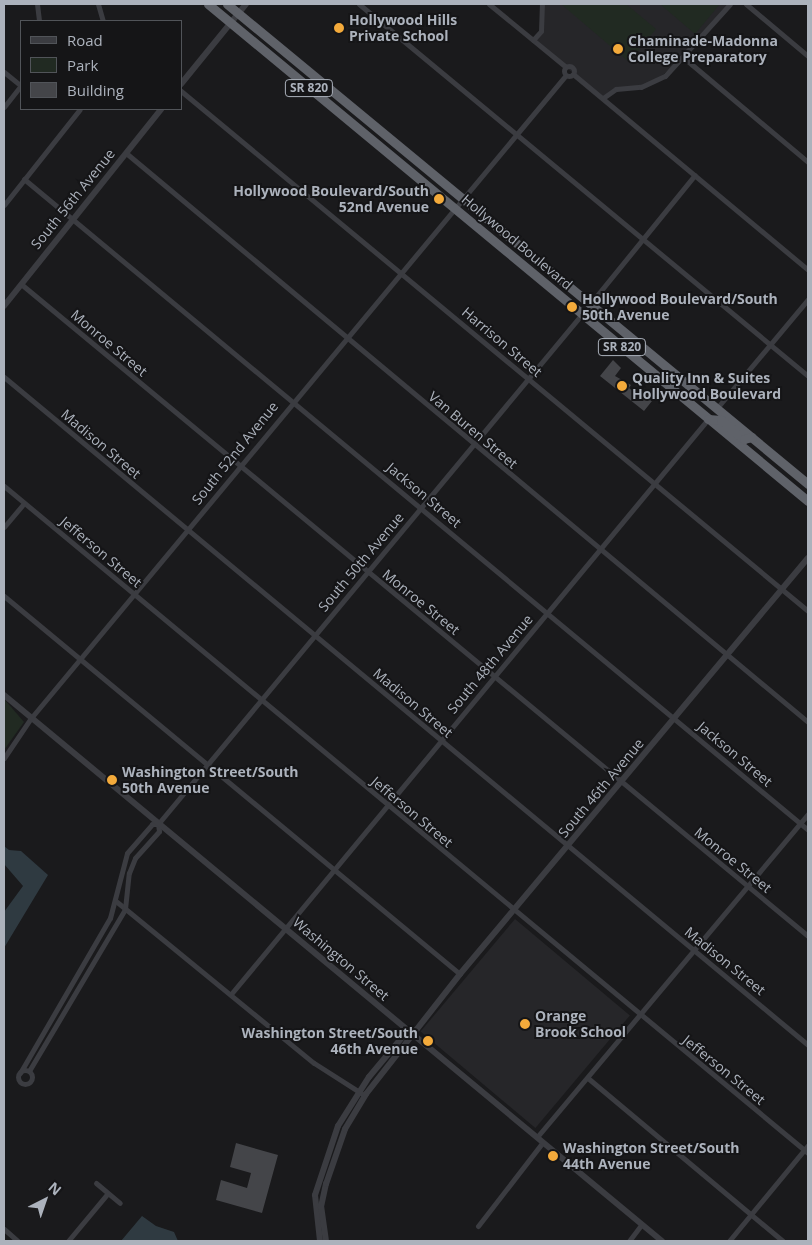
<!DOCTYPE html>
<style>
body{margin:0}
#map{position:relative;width:812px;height:1245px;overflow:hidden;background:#1a1a1c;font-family:"Open Sans",sans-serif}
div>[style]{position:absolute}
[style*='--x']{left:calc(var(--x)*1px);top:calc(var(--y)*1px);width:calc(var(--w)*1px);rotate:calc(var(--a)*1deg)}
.built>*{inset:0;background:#262629;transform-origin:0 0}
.green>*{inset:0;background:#212a22}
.water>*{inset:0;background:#2f3a41}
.building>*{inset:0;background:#444549}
.minor>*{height:5px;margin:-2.5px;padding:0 2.5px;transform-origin:2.5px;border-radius:2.5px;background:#3b3c41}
.minor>.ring{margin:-2.5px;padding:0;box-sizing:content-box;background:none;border:5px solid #3b3c41;border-radius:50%}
.tertiary>*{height:6px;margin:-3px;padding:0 3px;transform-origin:3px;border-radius:3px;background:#3b3c41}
.trunk>*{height:9px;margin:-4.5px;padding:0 4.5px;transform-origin:4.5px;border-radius:4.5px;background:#5f6269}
.dots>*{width:14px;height:14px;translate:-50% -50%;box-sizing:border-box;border:2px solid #151517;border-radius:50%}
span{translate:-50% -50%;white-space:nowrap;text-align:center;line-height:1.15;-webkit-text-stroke:4px #151517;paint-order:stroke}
.shield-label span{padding:1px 4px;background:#151517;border:1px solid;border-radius:4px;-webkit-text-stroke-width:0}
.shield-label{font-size:12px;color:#acb2bc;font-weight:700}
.poi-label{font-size:14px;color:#acb2bc;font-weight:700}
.left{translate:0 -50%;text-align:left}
.right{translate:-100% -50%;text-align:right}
.street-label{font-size:14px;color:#acb2bc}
.frame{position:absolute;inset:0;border:5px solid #acb2bc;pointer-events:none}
.legend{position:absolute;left:20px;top:20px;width:162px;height:90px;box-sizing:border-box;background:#151517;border:1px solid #515459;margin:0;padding:6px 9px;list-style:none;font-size:15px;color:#acb2bc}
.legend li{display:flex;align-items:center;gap:10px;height:25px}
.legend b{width:25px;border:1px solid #515459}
.north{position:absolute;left:20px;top:1175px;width:50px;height:50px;-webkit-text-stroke:4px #151517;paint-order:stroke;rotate:41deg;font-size:14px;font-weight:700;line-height:20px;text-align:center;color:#acb2bc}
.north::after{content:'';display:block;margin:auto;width:18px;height:22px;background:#acb2bc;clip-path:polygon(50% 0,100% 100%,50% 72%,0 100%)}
</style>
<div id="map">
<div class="built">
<i style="clip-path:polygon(542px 4px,730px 4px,684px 58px,651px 84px,616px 89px,603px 98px,533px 40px,541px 31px)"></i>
<i style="left:515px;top:919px;width:150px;height:147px;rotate:40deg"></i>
</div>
<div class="green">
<i style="clip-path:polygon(561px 4px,626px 4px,656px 29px,629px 62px)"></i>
<i style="clip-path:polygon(660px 4px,720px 4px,695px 34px)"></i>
<i style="clip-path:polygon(5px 700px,24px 722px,4px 750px,4px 701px)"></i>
</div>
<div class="water">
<i style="clip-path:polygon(4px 846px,9px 850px,21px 851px,48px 875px,4px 948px,4px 912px,23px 886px,4px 864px)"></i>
<i style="clip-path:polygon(142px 1216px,156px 1226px,174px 1232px,178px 1241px,121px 1241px)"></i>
</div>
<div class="building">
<i style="clip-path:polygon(613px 360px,621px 368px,615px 376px,631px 385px,629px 388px,640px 397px,647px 389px,656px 396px,644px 411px,600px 376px)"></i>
<i style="clip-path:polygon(236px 1143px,278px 1155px,262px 1213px,216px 1200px,221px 1180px,247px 1188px,251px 1173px,230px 1167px)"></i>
</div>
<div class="minor">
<i style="--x:37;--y:4;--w:17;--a:83"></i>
<i style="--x:98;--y:4;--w:18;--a:74"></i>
<i style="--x:359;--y:4;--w:583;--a:39.64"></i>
<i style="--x:489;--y:4;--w:99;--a:39.3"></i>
<i style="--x:746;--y:4;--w:81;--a:40"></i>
<i style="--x:533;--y:40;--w:12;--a:-48"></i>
<i style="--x:541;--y:31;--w:27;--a:-88"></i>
<i style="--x:684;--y:58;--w:162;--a:40"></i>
<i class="ring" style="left:564px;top:66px;width:5px;height:5px"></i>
<i style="--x:4;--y:72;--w:22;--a:39"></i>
<i style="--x:573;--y:74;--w:306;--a:39.8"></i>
<i style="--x:181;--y:91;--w:815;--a:39.67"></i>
<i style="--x:603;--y:98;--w:16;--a:-35"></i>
<i style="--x:616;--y:89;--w:25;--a:-5"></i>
<i style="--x:641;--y:87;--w:26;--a:-25"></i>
<i style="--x:665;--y:76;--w:97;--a:-47.9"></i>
<i style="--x:4;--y:107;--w:28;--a:-52"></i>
<i style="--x:126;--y:153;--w:888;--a:39.84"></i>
<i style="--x:24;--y:179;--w:1019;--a:39.7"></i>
<i style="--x:4;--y:205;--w:122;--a:-51.6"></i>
<i style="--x:21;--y:284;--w:1022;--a:39.64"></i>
<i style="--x:590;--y:304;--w:166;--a:-50.9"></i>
<i style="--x:4;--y:377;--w:1045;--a:39.72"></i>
<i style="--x:717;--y:408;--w:142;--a:-50.1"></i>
<i style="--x:4;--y:486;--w:1045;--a:39.68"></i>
<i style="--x:4;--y:527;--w:31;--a:-50"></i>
<i style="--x:4;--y:596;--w:592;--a:39.66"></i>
<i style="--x:4;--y:758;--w:48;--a:-56"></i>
<i style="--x:31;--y:718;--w:836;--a:-50.24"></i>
<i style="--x:158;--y:824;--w:663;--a:-50.26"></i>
<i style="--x:117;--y:902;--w:254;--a:39.3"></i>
<i style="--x:314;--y:1063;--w:56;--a:32.6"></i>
<i style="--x:231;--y:994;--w:747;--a:-50.32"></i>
<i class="ring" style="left:18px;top:1070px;width:9px;height:9px"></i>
<i style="--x:29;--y:1071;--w:188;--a:-59.3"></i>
<i style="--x:125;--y:909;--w:36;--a:-84"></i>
<i style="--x:129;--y:873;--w:16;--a:-68"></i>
<i style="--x:135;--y:858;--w:36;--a:-48"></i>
<i style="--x:159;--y:831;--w:7;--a:-98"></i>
<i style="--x:20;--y:1073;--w:179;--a:-59.9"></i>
<i style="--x:110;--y:918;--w:67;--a:-75.3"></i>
<i style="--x:127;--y:853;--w:38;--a:-49"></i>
<i style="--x:152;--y:824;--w:6;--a:0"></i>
<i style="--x:589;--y:1079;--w:253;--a:39.9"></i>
<i style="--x:537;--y:1137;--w:422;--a:-50"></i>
<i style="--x:96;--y:1183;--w:31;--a:40"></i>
<i style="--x:478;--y:1226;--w:106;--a:-52.3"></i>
<i style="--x:4;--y:1229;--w:18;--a:41"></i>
<i style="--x:68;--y:1241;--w:62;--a:-50.2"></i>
<i style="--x:629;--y:1241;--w:21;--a:-53"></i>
<i style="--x:729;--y:1241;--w:124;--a:-50.5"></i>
</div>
<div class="tertiary">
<i style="--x:181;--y:84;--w:103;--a:-50.9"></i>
<i style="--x:4;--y:306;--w:252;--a:-51.4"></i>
<i style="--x:4;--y:695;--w:855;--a:39.69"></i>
<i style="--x:320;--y:1241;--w:46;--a:-96.2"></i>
<i style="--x:315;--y:1195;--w:73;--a:-71.6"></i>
<i style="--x:338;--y:1126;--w:58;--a:-57.7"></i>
<i style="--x:369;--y:1077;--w:55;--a:-50.2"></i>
<i style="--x:404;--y:1035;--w:8;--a:-7"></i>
<i style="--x:326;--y:1241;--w:34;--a:-98"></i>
<i style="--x:321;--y:1207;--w:24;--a:-78"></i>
<i style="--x:326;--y:1184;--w:58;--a:-70.9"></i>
<i style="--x:345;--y:1129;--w:41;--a:-59"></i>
<i style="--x:366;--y:1094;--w:152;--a:-51.9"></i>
<i style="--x:460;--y:974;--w:542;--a:-50.09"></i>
</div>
<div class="trunk">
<i style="--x:208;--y:4;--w:779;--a:39.64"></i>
<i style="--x:227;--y:4;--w:754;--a:39.56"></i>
<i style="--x:708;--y:419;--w:13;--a:4"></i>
<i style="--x:721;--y:420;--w:30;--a:40"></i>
<i style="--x:744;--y:439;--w:8;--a:-14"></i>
</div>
<div class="dots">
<i style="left:339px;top:28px;background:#f3aa3b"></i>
<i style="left:618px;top:49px;background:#f3aa3b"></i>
<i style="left:439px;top:199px;background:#f3aa3b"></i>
<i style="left:572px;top:307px;background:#f3aa3b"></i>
<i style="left:622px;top:386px;background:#f3aa3b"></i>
<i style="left:112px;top:780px;background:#f3aa3b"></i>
<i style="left:525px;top:1024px;background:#f3aa3b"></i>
<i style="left:428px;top:1041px;background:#f3aa3b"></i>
<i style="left:553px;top:1156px;background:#f3aa3b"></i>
</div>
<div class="shield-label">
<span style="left:309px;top:88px">SR 820</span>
<span style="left:622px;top:347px">SR 820</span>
</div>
<div class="poi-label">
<span class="left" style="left:349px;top:28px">Hollywood Hills<br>Private School</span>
<span class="left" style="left:628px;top:49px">Chaminade-Madonna<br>College Preparatory</span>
<span class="right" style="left:429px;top:199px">Hollywood Boulevard/South<br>52nd Avenue</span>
<span class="left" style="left:582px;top:307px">Hollywood Boulevard/South<br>50th Avenue</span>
<span class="left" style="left:632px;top:386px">Quality Inn &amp; Suites<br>Hollywood Boulevard</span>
<span class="left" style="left:122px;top:780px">Washington Street/South<br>50th Avenue</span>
<span class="left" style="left:535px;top:1024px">Orange<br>Brook School</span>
<span class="right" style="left:418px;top:1041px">Washington Street/South<br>46th Avenue</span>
<span class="left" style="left:563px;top:1156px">Washington Street/South<br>44th Avenue</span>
</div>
<div class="street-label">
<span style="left:73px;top:199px;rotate:-51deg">South 56th Avenue</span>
<span style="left:517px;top:242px;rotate:40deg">Hollywood Boulevard</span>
<span style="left:502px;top:342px;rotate:40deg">Harrison Street</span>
<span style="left:109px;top:343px;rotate:40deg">Monroe Street</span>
<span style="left:473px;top:430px;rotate:40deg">Van Buren Street</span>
<span style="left:101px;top:444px;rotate:40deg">Madison Street</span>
<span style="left:235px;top:453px;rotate:-51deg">South 52nd Avenue</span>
<span style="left:424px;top:495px;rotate:40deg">Jackson Street</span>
<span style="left:101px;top:552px;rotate:40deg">Jefferson Street</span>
<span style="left:361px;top:562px;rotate:-50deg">South 50th Avenue</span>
<span style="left:421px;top:602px;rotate:39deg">Monroe Street</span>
<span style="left:490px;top:664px;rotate:-50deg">South 48th Avenue</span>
<span style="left:413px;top:703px;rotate:40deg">Madison Street</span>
<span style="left:735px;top:754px;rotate:40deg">Jackson Street</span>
<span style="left:601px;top:788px;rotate:-50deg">South 46th Avenue</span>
<span style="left:412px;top:812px;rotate:40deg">Jefferson Street</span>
<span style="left:733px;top:860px;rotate:39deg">Monroe Street</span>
<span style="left:341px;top:959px;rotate:40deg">Washington Street</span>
<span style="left:725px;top:961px;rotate:39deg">Madison Street</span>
<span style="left:724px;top:1070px;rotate:39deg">Jefferson Street</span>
</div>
<div class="frame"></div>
<ul class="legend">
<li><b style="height:6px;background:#3b3c41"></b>Road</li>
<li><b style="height:14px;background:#212a22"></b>Park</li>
<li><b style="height:14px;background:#444549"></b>Building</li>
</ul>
<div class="north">N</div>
</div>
